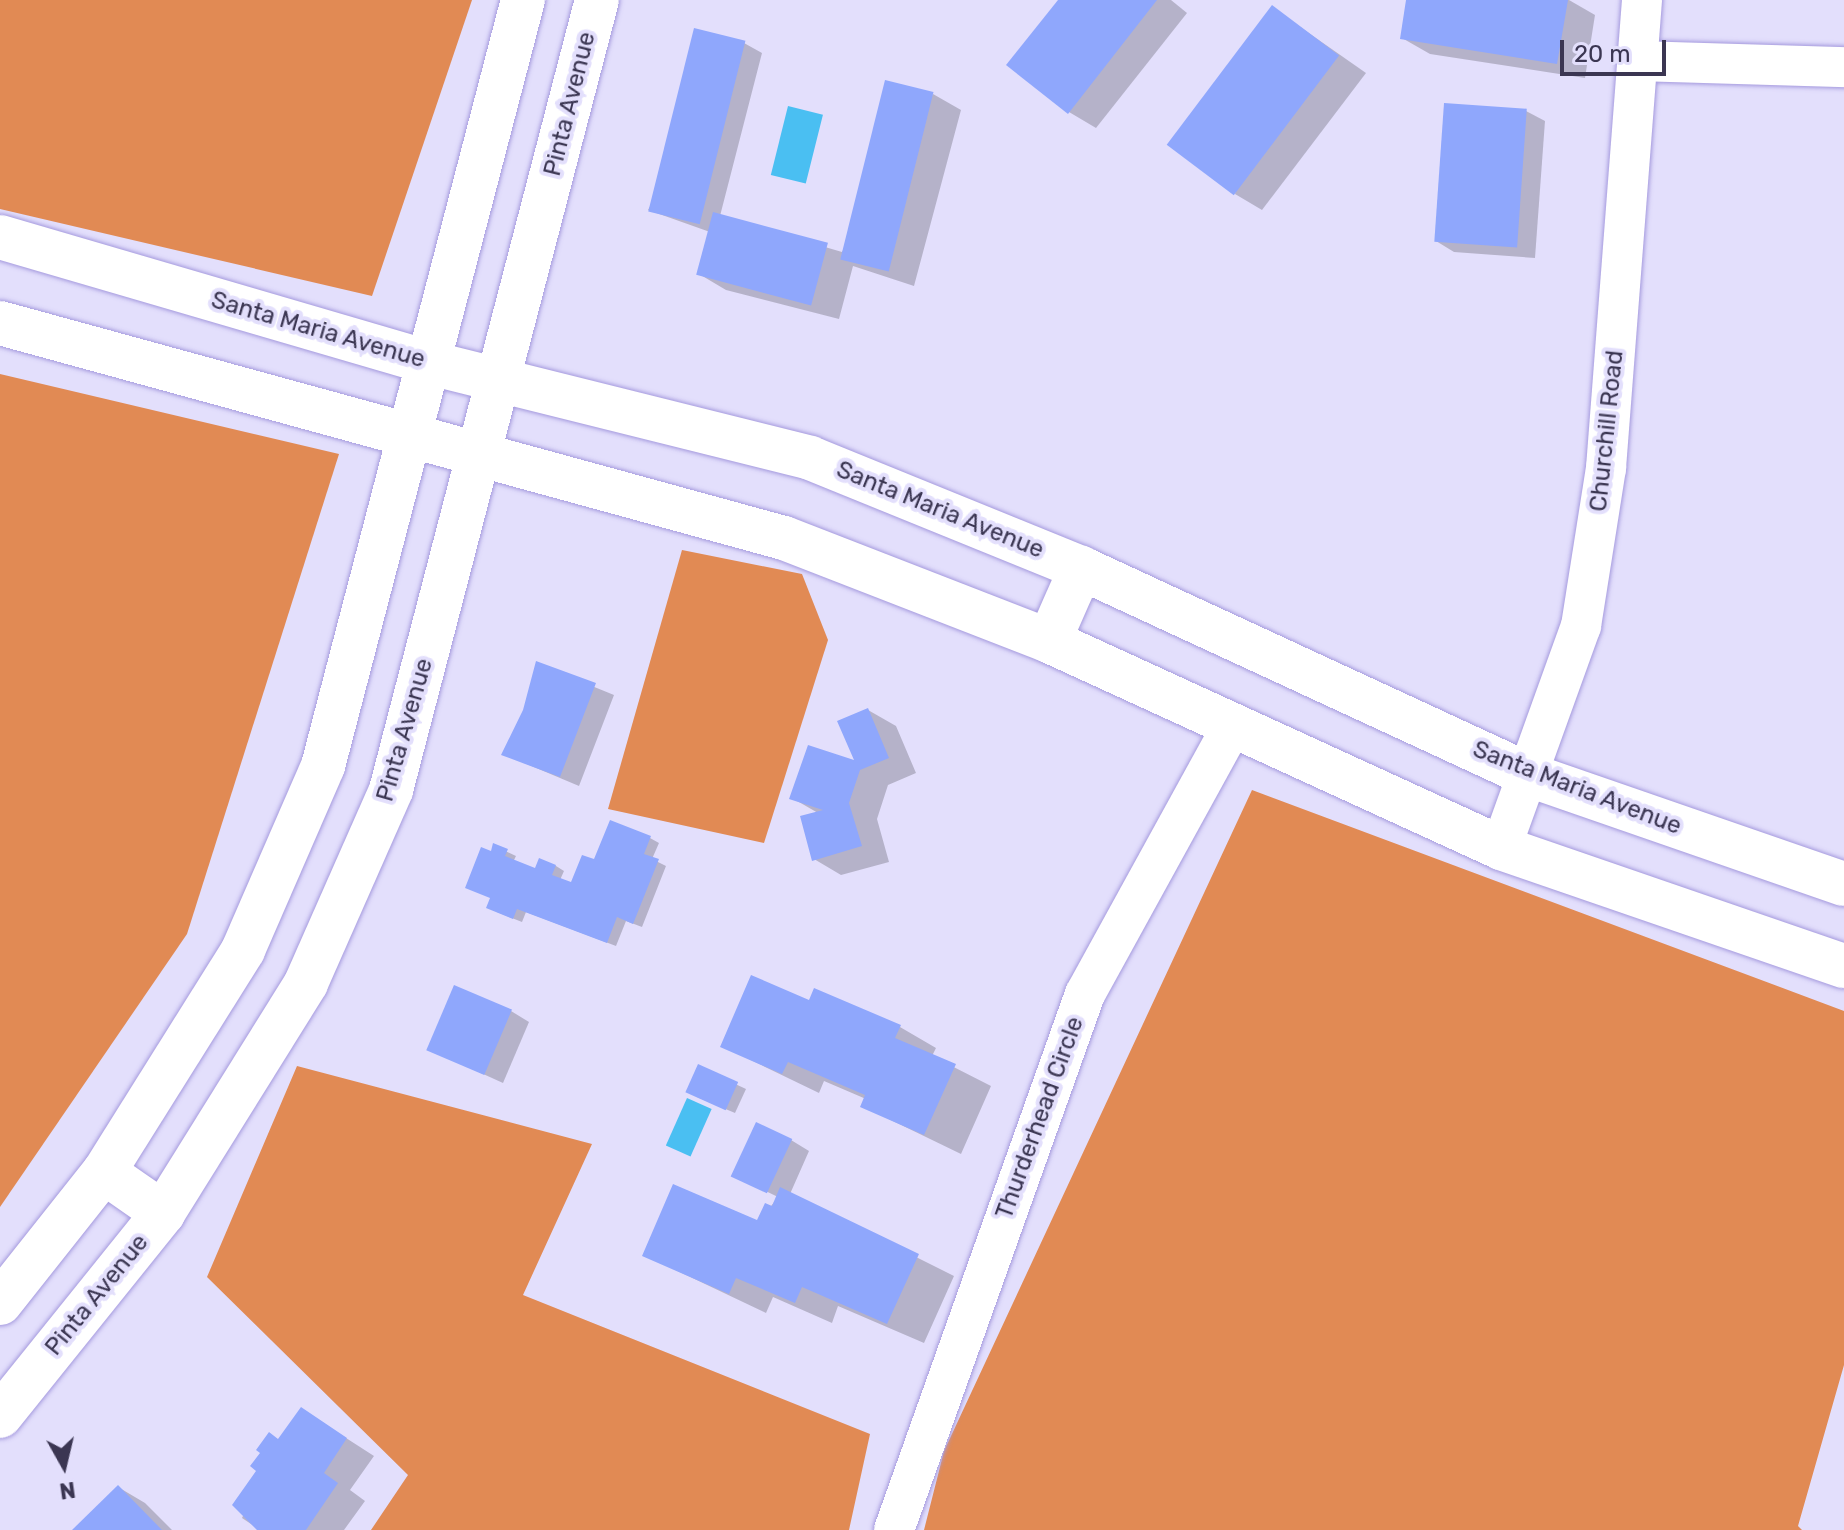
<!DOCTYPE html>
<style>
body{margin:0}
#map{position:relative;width:1844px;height:1530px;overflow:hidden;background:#e3dffc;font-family:Rubik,sans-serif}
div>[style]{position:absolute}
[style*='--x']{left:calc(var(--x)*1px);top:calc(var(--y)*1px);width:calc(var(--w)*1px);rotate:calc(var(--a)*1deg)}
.forest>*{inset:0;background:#e18a54}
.water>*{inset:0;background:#4abff2;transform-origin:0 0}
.shadow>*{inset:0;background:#0003}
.building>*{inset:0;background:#8fa7fc;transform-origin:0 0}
.roads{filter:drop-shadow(0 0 2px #a59ade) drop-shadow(0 0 2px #a59ade)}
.minor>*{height:40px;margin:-20px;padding:0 20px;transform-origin:20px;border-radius:20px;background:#fff}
.tertiary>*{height:44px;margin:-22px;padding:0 22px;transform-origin:22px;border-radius:22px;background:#fff}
span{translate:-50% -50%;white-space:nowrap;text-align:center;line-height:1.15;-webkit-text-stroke:8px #e3dffc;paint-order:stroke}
.street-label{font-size:24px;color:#3b3652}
.north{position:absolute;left:24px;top:1426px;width:80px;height:80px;-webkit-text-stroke:6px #e3dffc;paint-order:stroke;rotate:172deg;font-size:22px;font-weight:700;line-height:32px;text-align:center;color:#3b3652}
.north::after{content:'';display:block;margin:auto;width:28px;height:36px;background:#3b3652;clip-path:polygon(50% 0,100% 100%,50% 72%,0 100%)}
.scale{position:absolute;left:1560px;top:40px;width:106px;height:36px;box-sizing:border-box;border:4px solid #3b3652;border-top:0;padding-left:10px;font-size:24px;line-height:28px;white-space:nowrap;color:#3b3652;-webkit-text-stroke:6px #e3dffc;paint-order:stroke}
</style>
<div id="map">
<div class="forest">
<i style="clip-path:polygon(0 0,472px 0,372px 296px,0 209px)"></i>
<i style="clip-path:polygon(0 374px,339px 454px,187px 934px,0 1207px)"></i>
<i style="clip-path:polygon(682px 550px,802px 574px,828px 640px,764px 843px,608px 809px)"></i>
<i style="clip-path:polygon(1252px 790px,1844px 1011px,1844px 1365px,1798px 1526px,1802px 1530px,924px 1530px,944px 1451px)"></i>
<i style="clip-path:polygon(297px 1066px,592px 1144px,523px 1295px,870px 1434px,849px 1530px,371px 1530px,408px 1475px,207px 1277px)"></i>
</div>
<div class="water">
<i style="left:788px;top:106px;width:36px;height:71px;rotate:14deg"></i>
<i style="left:687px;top:1098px;width:27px;height:52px;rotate:24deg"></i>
</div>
<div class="shadow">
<i style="clip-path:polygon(1060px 0,1171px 0,1187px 13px,1096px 128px,1069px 112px)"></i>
<i style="clip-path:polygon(1408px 0,1569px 0,1595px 15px,1585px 78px,1430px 54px,1402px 38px)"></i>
<i style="clip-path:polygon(1273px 8px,1366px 73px,1262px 210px,1235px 194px)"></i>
<i style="clip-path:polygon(744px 43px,762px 53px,720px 216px,842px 252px,933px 94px,961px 110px,914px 286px,853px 266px,839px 319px,726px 290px,699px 274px,710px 232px,648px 210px)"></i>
<i style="clip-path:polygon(1526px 111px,1545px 121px,1535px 258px,1454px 252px,1436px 241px)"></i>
<i style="clip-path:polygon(538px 664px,614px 695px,579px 786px,503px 754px,526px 708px)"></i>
<i style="clip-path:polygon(868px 710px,896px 726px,916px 773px,888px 785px,877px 819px,889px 862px,841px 875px,814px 859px,818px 813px,792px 798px,857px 764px)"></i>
<i style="clip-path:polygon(650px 838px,659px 843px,652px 859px,666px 866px,642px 927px,626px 921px,616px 946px,526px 912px,522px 922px,497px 912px,492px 899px,495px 846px,516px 856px,513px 862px,536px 870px,540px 861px,556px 866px,564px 871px,560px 880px,572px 885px,596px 862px)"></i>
<i style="clip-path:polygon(810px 1002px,900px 1027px,936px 1048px,932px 1056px,991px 1086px,961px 1154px,862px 1106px,866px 1099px,824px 1081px,819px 1093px,722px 1046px)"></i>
<i style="clip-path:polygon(511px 1011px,529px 1022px,503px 1083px,428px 1049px)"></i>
<i style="clip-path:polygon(699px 1067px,746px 1089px,735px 1113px,697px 1097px)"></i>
<i style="clip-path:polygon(791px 1140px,809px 1151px,790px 1194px,954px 1276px,924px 1343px,838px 1306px,832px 1323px,773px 1297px,766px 1313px,644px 1255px,758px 1223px,778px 1197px,734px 1176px)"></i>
<i style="clip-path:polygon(301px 1409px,374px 1456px,350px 1490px,365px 1501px,344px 1530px,260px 1530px,242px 1518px,278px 1440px)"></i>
<i style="clip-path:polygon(118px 1487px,145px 1503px,172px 1530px,75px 1530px)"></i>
</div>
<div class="building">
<i style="clip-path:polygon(1058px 0,1157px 0,1068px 114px,1006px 65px)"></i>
<i style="clip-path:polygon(1406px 0,1568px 0,1557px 64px,1400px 39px)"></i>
<i style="left:1272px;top:5px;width:84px;height:175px;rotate:37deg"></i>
<i style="left:694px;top:28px;width:53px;height:189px;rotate:14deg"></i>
<i style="left:885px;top:80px;width:50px;height:185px;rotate:14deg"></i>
<i style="left:1444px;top:103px;width:83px;height:139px;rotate:4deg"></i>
<i style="left:713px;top:212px;width:119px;height:65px;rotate:15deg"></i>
<i style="clip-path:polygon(536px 661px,596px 683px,560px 777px,501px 755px,523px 710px)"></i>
<i style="clip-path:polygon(868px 708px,889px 758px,860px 770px,849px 803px,862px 846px,812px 861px,800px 816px,823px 810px,789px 799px,808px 745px,854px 760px,837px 721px)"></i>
<i style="clip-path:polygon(610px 820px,651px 836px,644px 854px,659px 859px,633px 924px,617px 917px,607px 943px,517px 909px,513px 919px,486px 908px,490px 898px,465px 888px,481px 847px,491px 851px,493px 843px,508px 849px,505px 856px,535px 868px,539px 858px,556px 865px,552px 875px,571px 882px,582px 855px,594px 859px)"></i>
<i style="clip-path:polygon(751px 975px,809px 1000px,814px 988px,901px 1025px,895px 1038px,956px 1064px,924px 1135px,860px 1107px,865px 1095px,788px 1062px,782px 1074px,720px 1047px)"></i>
<i style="left:454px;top:985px;width:63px;height:71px;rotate:23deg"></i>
<i style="left:698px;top:1064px;width:44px;height:31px;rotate:24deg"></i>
<i style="left:756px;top:1122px;width:40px;height:60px;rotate:25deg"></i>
<i style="clip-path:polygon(673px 1184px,757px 1220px,765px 1203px,772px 1206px,780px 1187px,919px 1254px,887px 1324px,802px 1287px,795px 1303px,736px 1278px,729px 1294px,642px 1256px)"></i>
<i style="clip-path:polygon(301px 1407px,347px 1438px,324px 1473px,338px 1483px,306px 1530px,257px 1530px,232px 1505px,256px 1471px,250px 1466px,260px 1453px,256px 1450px,269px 1432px,278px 1439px)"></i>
<i style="clip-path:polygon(118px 1485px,162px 1530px,72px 1530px)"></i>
</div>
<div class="roads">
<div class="minor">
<i style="--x:1640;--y:61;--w:204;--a:1.7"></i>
<i style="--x:1501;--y:848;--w:236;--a:-70.2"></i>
<i style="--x:1581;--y:626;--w:160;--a:-81"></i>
<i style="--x:1606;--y:468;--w:469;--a:-85.6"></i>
<i style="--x:894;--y:1530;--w:569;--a:-70.39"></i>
<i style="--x:1085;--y:994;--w:305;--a:-61.2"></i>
</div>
<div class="tertiary">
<i style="--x:0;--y:237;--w:448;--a:16.3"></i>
<i style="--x:430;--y:363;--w:392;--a:14"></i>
<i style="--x:810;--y:458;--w:292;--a:22.1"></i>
<i style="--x:1081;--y:568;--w:490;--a:24.8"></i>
<i style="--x:1526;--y:774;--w:336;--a:19.1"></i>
<i style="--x:0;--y:323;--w:813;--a:15.34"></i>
<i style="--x:784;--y:538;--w:284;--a:21.2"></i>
<i style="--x:1049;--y:641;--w:497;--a:24.6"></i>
<i style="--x:1501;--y:848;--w:363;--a:19"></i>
<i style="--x:1049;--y:641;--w:80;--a:-66.3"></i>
<i style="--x:104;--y:1172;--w:72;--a:34.8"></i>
<i style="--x:0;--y:1303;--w:167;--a:-51.6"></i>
<i style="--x:104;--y:1172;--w:262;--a:-57.9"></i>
<i style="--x:243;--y:950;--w:201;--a:-66.5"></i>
<i style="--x:323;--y:766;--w:792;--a:-75.37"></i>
<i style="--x:0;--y:1416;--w:260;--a:-51.2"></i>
<i style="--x:163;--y:1213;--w:271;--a:-58.1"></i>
<i style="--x:306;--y:983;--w:211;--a:-66.2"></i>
<i style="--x:391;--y:790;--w:816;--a:-75.39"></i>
</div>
</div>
<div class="street-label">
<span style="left:570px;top:104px;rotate:-76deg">Pinta Avenue</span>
<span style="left:318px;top:330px;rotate:16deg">Santa Maria Avenue</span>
<span style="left:1607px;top:431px;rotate:-84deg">Churchill Road</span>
<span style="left:940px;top:510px;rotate:22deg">Santa Maria Avenue</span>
<span style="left:405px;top:730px;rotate:-74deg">Pinta Avenue</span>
<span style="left:1577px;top:788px;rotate:21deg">Santa Maria Avenue</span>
<span style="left:1040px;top:1118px;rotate:-70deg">Thurderhead Circle</span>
<span style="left:97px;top:1295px;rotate:-51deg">Pinta Avenue</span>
</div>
<div class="north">N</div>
<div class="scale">20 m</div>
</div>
